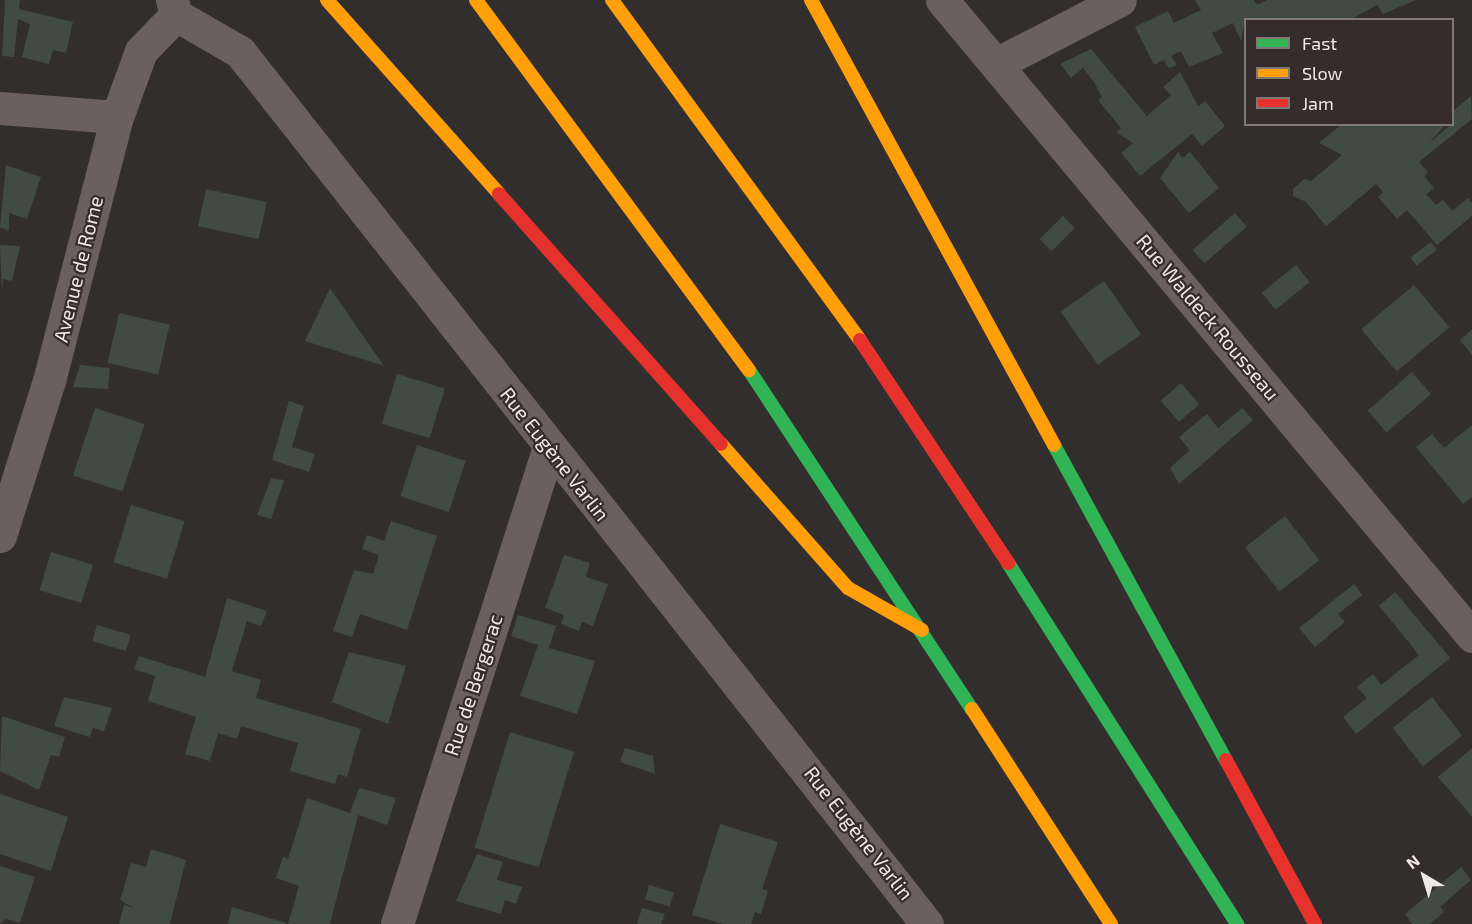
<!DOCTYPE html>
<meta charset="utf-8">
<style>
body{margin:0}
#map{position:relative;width:1472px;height:924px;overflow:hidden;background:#322e2e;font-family:"Exo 2",sans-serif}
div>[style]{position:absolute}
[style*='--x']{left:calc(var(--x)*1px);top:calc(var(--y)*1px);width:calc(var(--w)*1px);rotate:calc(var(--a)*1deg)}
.building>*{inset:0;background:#414a45;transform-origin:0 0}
.street>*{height:33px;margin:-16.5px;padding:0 16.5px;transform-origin:16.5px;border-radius:16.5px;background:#6a605f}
.fast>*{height:14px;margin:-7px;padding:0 7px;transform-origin:7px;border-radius:7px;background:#30b455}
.slow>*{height:14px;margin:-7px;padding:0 7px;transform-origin:7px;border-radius:7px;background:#ff9f0a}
.jam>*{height:14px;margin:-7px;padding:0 7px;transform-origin:7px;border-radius:7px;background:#e5322d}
span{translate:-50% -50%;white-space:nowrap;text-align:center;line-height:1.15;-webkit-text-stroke:4.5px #342d2c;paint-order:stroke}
.street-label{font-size:20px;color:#eee9e8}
.legend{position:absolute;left:1244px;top:18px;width:210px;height:108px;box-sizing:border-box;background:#342d2c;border:2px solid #7e7877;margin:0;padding:8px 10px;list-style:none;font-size:18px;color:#eee9e8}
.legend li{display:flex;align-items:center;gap:12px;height:30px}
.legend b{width:30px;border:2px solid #7e7877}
.north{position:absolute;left:1394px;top:846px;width:60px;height:60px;-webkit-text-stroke:4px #342d2c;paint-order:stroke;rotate:322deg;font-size:16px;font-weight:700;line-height:24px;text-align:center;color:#eee9e8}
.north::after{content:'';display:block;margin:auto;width:21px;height:27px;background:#eee9e8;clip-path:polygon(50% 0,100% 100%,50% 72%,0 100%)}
</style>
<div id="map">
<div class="building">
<i style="clip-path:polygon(5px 0,20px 0,19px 9px,73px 22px,66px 53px,53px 50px,49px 64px,22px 57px,30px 24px,18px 19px,14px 57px,2px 56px)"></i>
<i style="clip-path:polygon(1195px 0,1254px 0,1257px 5px,1267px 0,1416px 0,1383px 14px,1377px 5px,1350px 20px,1245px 20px,1241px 41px,1233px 23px,1212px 33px,1223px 53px,1189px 67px,1181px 51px,1171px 56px,1177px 65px,1169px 68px,1164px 60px,1154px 65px,1135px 27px,1168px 11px,1174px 23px,1201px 10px)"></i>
<i style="clip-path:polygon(1091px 49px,1147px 116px,1171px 95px,1163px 87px,1180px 72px,1198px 106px,1205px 101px,1225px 126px,1202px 146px,1192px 134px,1140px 176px,1121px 153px,1133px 143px,1116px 132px,1121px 128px,1098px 100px,1102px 97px,1094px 82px,1083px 68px,1071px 78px,1060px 64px)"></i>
<i style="clip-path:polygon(1471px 96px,1472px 119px,1419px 162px,1428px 172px,1424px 176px,1434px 188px,1426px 194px,1436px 205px,1443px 200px,1452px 211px,1468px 198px,1472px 203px,1472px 216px,1437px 245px,1407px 210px,1397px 219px,1378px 197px,1383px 192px,1376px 184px,1326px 226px,1306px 202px,1293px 196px,1293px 189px,1304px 179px,1311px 181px,1342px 155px,1319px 143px,1342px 124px,1446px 124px,1429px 143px,1452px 124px,1452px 112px)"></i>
<i style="clip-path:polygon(1178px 152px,1182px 158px,1190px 152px,1219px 188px,1189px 213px,1160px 178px)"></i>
<i style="clip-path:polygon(6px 165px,41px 177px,27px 219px,9px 213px,9px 231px,0 227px)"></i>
<i style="left:206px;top:189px;width:62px;height:38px;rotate:12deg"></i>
<i style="left:1235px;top:213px;width:18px;height:56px;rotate:49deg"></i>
<i style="left:1063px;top:216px;width:17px;height:33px;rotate:45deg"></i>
<i style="left:1431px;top:242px;width:10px;height:26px;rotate:53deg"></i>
<i style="clip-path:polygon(0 245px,20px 246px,12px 281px,3px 279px,2px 292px)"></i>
<i style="left:1296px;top:265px;width:22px;height:44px;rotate:51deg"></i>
<i style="left:1104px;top:281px;width:65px;height:53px;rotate:55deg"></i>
<i style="left:1414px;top:285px;width:55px;height:69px;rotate:50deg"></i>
<i style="clip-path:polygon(330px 288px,384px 366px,305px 341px)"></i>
<i style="left:119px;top:313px;width:52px;height:51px;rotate:13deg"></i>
<i style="clip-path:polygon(1472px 329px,1472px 355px,1460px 340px)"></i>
<i style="clip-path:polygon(80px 365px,110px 368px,108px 389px,73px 387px)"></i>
<i style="left:1412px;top:372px;width:29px;height:59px;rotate:49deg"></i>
<i style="left:397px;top:374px;width:50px;height:52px;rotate:17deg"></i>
<i style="left:1181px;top:383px;width:28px;height:27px;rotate:49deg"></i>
<i style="clip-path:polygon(289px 401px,304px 406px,292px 447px,315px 454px,309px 472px,272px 460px)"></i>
<i style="left:95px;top:408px;width:52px;height:71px;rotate:18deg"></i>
<i style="clip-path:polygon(1242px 408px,1253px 420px,1179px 484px,1170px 468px,1190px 450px,1179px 437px,1207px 414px,1218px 428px)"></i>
<i style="clip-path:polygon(1472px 425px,1472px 497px,1463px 504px,1416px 447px,1432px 434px,1444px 448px)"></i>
<i style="left:417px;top:445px;width:51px;height:54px;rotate:18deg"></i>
<i style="clip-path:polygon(271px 478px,284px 480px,271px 519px,257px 515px)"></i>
<i style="left:131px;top:505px;width:56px;height:60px;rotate:17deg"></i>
<i style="left:1285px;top:516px;width:56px;height:51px;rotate:52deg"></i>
<i style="clip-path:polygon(391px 521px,437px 536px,407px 630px,360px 614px,352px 637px,333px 631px,354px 570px,373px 574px,379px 555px,362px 549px,367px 535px,384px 541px)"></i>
<i style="left:51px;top:552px;width:44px;height:40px;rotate:17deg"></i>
<i style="clip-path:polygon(564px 555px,590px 563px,586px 577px,608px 584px,593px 626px,582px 622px,579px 631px,561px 624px,564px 615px,545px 608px)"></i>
<i style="clip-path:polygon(1354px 584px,1362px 595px,1338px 614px,1345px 622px,1315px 647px,1299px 628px)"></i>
<i style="clip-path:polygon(1395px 592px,1450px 658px,1356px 734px,1343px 717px,1367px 698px,1357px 687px,1373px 674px,1381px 685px,1419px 655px,1379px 606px)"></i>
<i style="clip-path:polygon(227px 598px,267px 611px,261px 626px,247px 621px,232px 671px,261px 680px,256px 698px,361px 729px,347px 777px,338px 774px,335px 784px,290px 771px,298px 743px,241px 726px,237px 739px,218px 733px,210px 761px,185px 754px,196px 717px,148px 701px,155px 676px,134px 669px,139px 656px,205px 677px)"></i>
<i style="clip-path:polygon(518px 615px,556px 626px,549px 648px,595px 661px,577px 714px,520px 696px,538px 645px,511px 636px)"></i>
<i style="left:97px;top:625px;width:35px;height:17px;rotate:16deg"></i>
<i style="clip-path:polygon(349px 652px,406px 666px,388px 724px,332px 702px)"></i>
<i style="clip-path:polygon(64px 697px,112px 708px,104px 731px,93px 728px,90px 737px,54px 726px)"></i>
<i style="left:1432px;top:697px;width:49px;height:50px;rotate:52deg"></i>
<i style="clip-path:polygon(2px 716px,65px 737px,59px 757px,51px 755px,39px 790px,0 771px)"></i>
<i style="left:510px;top:732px;width:67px;height:121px;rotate:17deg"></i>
<i style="clip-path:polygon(625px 748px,653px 756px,655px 774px,620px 762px)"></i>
<i style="clip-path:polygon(1472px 748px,1472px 817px,1438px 777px)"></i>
<i style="clip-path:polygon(359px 788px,396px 798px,387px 825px,358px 815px,330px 924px,288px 924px,299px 886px,276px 878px,283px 857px,288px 859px,307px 798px,350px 813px)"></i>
<i style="clip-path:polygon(0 794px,68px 817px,51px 871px,0 854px)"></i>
<i style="clip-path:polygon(720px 824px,778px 842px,762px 889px,768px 891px,761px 914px,755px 912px,751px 924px,723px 924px,692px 915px)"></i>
<i style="clip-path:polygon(151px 849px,186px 860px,170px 924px,119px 924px,124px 905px,134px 908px,120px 900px,131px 863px,146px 867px)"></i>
<i style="clip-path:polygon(477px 854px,503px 862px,497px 880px,522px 887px,516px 904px,505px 900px,501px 914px,456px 901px)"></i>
<i style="clip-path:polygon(0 866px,35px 877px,20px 923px,6px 919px,0 924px)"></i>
<i style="clip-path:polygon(1461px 867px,1471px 880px,1440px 907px,1444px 912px,1430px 924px,1412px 924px,1405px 914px)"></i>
<i style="left:649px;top:885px;width:26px;height:15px;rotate:16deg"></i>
<i style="clip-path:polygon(232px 907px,286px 923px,286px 924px,228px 924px)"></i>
<i style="clip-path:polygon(642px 908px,665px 914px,661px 924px,637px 924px)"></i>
</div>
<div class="street">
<i style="--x:172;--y:0;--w:16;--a:75"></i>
<i style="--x:176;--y:15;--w:74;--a:30"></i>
<i style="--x:240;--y:52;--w:1110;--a:51.77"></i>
<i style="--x:942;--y:0;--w:828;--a:50.19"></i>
<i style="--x:998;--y:63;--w:137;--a:-27.3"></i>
<i style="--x:0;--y:108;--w:117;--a:4.4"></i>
<i style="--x:0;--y:536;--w:163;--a:-72.5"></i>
<i style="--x:49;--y:381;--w:273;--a:-75.6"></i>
<i style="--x:117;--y:117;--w:70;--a:-70"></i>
<i style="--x:141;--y:51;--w:50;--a:-45.8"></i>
<i style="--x:397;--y:924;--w:501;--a:-72.33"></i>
</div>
<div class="fast">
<i style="--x:749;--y:370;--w:406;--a:56.7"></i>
<i style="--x:1054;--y:445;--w:359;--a:61.4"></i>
<i style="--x:1008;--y:563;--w:428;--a:57.6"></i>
</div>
<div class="slow">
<i style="--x:327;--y:0;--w:259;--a:48.4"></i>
<i style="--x:476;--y:0;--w:460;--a:53.6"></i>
<i style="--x:612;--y:0;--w:421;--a:53.9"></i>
<i style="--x:811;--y:0;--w:507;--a:61.36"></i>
<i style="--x:721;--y:444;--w:192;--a:48.6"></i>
<i style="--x:848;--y:588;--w:85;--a:29.6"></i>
<i style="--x:972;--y:709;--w:256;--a:57.1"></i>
</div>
<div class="jam">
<i style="--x:499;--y:194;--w:334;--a:48.4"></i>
<i style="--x:860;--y:340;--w:268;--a:56.4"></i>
<i style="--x:1226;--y:760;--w:187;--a:61.5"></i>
</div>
<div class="street-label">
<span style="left:78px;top:269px;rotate:-76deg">Avenue de Rome</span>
<span style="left:1208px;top:317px;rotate:50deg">Rue Waldeck Rousseau</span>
<span style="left:555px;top:454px;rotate:52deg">Rue Eugène Varlin</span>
<span style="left:473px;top:685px;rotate:-72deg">Rue de Bergerac</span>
<span style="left:859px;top:833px;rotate:52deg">Rue Eugène Varlin</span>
</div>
<ul class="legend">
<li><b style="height:8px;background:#30b455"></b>Fast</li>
<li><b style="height:8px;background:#ff9f0a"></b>Slow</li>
<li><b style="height:8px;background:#e5322d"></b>Jam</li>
</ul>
<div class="north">N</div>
</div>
